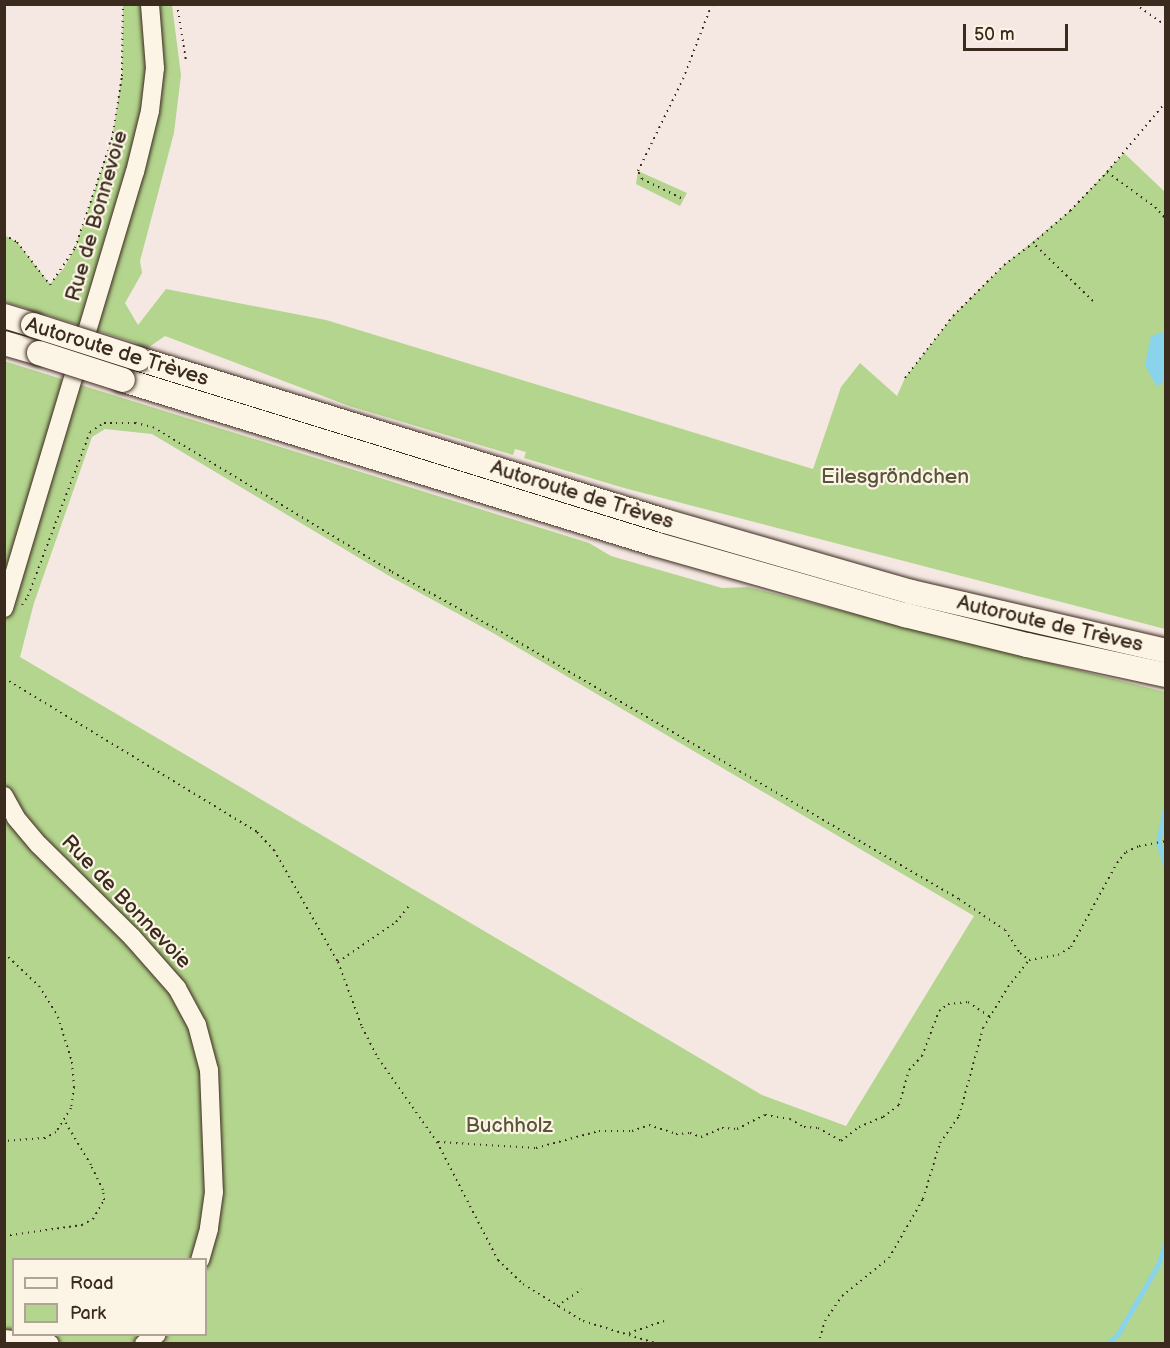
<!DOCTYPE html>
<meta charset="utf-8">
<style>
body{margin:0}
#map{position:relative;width:1170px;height:1348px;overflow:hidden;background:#f5e8e3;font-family:"Balsamiq Sans",sans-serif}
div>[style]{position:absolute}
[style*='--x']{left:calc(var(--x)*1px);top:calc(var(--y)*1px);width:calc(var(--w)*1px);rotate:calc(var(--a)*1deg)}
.green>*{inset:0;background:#b4d58e}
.water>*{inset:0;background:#89d4ea}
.stream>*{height:4.5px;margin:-2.25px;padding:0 2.25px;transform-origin:2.25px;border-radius:2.25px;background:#89d4ea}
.path>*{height:2px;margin-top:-1px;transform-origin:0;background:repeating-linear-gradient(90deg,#3b2a1e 0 1.5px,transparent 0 6px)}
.roads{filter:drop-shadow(0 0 2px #3b2a1e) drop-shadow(0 0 2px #3b2a1e)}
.secondary>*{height:18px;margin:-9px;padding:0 9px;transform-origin:9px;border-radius:9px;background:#fcf5e5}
.motorway>*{height:24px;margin:-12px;padding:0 12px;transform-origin:12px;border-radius:12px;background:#fcf5e5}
.bridges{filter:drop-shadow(0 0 2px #3b2a1e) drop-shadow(0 0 2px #3b2a1e)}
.motorway-bridge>*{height:24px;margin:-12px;padding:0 12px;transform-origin:12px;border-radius:12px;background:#fcf5e5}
span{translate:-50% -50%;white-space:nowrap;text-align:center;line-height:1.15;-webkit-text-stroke:4.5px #fcf5e5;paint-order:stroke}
.street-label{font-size:21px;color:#3b2a1e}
.park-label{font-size:21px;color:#59553a}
.frame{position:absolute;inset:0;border:6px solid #3b2a1e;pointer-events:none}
.legend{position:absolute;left:12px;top:1258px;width:195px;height:78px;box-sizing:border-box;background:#fcf5e5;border:2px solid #afa495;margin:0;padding:8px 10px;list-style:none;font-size:18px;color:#3b2a1e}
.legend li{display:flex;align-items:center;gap:12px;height:30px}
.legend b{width:30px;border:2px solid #afa495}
.scale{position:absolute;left:963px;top:24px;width:105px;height:27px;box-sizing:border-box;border:3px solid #3b2a1e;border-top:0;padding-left:8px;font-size:18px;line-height:21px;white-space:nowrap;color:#3b2a1e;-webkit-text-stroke:4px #fcf5e5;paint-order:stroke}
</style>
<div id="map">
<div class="green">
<i style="clip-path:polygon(123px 5px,172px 5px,181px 75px,174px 133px,140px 261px,142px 273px,125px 303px,138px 325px,166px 289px,326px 320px,813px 469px,841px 387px,860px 363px,897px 396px,905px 378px,953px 316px,1004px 265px,1070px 211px,1124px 153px,1165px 192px,1165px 629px,624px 488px,524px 458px,526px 452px,515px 449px,513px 455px,349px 406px,165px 336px,149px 347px,5px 302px,4px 235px,17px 242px,50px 284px,64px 268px,75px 248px,112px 139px,122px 76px)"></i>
<i style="clip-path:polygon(638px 171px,687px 193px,680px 206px,636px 184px)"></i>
<i style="clip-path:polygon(evenodd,4px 361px,589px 543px,611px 556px,722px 588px,748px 587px,1165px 692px,1165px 1343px,5px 1343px,4px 361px,105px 429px,152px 434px,391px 577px,493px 633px,974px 916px,846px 1126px,762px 1095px,20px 657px,34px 603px,92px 437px,105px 429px,4px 361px,14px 1260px,206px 1260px,206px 1334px,14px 1334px,14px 1260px)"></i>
</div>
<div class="water">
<i style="clip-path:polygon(1165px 331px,1165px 380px,1157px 387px,1145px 365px,1151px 336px)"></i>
</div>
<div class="stream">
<i style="--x:1166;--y:805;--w:38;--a:101"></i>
<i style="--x:1159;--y:842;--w:27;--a:75"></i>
<i style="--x:1107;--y:1344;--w:15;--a:-42"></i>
<i style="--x:1118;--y:1334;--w:80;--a:-59.9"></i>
<i style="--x:1158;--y:1265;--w:26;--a:-72"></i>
</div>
<div class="path">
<i style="--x:177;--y:4;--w:58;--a:81"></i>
<i style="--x:1135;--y:4;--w:38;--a:35"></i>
<i style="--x:1107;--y:172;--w:59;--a:36.1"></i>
<i style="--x:1155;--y:207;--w:16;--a:47"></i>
<i style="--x:681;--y:198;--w:43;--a:-154"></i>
<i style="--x:642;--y:179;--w:9;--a:-117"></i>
<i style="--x:638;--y:171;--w:102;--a:-63.9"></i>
<i style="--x:683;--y:79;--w:80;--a:-68.9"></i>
<i style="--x:4;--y:235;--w:15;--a:28"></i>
<i style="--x:17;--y:242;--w:54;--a:52.5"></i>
<i style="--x:50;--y:285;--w:45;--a:-56"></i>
<i style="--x:75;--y:248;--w:115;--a:-71.3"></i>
<i style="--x:112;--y:139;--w:64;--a:-81"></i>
<i style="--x:122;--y:76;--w:72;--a:-89.2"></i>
<i style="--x:1093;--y:301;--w:83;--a:-136"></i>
<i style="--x:1033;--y:243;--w:49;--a:-40.9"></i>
<i style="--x:1070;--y:211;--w:54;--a:-46.5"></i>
<i style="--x:1107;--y:172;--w:92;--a:-49.9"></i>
<i style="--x:905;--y:378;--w:78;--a:-52.3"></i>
<i style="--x:953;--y:316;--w:72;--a:-45"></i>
<i style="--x:1004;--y:265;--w:36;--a:-37"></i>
<i style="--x:22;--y:605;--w:11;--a:-56"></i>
<i style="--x:28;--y:596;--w:175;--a:-69.3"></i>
<i style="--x:90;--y:432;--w:17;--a:-33"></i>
<i style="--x:104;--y:423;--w:31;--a:0"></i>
<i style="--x:135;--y:423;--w:18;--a:13"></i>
<i style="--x:153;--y:427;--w:280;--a:31.2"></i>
<i style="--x:392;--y:572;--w:119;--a:28.7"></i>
<i style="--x:496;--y:629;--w:536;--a:30.25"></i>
<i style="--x:959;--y:899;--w:55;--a:34"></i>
<i style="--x:1005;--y:930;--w:27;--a:57"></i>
<i style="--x:1020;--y:953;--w:11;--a:38"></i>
<i style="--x:4;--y:678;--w:296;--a:31.3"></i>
<i style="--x:257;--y:832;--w:25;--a:47"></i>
<i style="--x:274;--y:850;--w:129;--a:60.3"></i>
<i style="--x:338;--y:962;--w:69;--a:69.7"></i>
<i style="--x:362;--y:1027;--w:35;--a:63"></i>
<i style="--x:378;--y:1058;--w:103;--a:54.9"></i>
<i style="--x:437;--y:1142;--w:133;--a:62.7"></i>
<i style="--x:498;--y:1260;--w:35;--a:44"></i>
<i style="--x:523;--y:1284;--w:70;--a:31.7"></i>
<i style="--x:583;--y:1321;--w:78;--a:17"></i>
<i style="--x:4;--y:953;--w:48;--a:43.3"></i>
<i style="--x:39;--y:986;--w:36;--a:58"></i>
<i style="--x:58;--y:1017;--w:47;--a:72.7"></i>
<i style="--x:72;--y:1062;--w:25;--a:85"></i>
<i style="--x:74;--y:1087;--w:21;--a:98"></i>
<i style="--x:71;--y:1108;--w:28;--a:122"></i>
<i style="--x:56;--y:1132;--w:13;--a:151"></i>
<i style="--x:45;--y:1138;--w:41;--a:175.8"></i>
<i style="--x:338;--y:962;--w:70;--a:-34.6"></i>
<i style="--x:396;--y:922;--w:21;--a:-51"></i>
<i style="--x:438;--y:1142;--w:98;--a:3.5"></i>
<i style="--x:536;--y:1148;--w:65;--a:-15.1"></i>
<i style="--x:599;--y:1131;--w:33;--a:0"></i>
<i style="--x:632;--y:1131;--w:18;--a:-19"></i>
<i style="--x:649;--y:1125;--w:28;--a:18"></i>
<i style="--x:676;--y:1134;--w:14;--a:-4"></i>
<i style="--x:690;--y:1133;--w:12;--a:20"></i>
<i style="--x:701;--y:1137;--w:23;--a:-23"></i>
<i style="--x:722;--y:1128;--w:15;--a:4"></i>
<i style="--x:737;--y:1129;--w:31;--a:-27"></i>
<i style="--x:765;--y:1115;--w:25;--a:9"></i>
<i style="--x:790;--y:1119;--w:16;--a:30"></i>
<i style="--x:804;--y:1127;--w:14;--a:4"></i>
<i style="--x:818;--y:1128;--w:26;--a:29"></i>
<i style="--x:841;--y:1141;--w:23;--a:-38"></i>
<i style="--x:859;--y:1127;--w:26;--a:-23"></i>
<i style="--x:883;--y:1117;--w:20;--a:-37"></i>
<i style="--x:899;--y:1105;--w:36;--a:-74"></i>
<i style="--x:909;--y:1070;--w:19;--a:-47"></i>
<i style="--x:922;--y:1056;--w:48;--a:-69.3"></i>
<i style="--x:939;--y:1011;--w:11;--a:-38"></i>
<i style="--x:948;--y:1004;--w:20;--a:-6"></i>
<i style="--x:968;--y:1002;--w:27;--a:34"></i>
<i style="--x:4;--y:1236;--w:79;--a:-8"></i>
<i style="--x:82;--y:1225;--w:13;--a:-29"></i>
<i style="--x:93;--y:1219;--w:22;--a:-60"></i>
<i style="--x:104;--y:1200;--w:10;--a:-96"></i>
<i style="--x:103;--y:1190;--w:28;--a:-116"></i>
<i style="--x:91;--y:1165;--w:52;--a:-121"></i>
<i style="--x:557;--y:1306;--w:30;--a:-34"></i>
<i style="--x:629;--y:1333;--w:37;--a:-19"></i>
<i style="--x:818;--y:1344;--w:24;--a:-73"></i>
<i style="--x:825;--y:1321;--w:30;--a:-56"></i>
<i style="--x:842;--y:1296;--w:60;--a:-39"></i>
<i style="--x:889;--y:1258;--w:68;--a:-60"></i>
<i style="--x:923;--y:1199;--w:59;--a:-73.1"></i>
<i style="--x:940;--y:1143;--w:33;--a:-55"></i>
<i style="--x:959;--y:1116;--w:91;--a:-74.7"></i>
<i style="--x:983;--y:1028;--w:48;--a:-58.6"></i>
<i style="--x:1008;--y:987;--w:34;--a:-52"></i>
<i style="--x:1029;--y:960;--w:29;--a:-10"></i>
<i style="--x:1058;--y:955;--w:15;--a:-32"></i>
<i style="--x:1071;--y:947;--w:96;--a:-61.3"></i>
<i style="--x:1117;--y:863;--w:14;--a:-51"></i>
<i style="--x:1126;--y:852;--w:14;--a:-25"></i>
<i style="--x:1139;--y:846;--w:27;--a:-10"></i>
<i style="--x:1162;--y:1344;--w:8;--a:-60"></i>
</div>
<div class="roads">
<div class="secondary">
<i style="--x:4;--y:608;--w:455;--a:-73.3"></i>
<i style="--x:135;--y:172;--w:63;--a:-76.2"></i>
<i style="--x:150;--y:111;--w:43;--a:-83.4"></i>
<i style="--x:155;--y:68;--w:64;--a:-94.5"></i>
<i style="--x:4;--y:796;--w:25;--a:61"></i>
<i style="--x:16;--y:818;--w:35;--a:50"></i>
<i style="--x:39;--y:845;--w:131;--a:44.7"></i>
<i style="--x:132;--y:937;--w:68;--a:48.6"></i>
<i style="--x:177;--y:988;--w:42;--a:61.6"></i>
<i style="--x:197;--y:1025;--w:47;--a:75.1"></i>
<i style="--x:209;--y:1070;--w:122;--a:87.7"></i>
<i style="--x:214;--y:1192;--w:37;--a:98"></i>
<i style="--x:209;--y:1229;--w:32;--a:106"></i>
<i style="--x:4;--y:1339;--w:46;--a:6.2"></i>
<i style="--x:144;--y:1344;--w:16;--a:-38"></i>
</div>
<div class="motorway">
<i style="--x:4;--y:316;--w:30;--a:17"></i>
<i style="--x:4;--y:343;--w:36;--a:16"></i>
<i style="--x:139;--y:359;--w:550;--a:17.12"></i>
<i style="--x:665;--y:521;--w:256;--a:16.1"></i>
<i style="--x:911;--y:592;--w:262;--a:13"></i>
<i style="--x:123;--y:380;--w:557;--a:17.13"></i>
<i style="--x:655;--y:544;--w:260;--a:15.9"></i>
<i style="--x:905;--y:615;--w:126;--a:13.8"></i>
<i style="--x:1027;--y:645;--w:142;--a:12.2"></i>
</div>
</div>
<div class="bridges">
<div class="motorway-bridge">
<i style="--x:33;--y:325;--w:111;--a:17.8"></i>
<i style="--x:39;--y:353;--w:88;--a:17.8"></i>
</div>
</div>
<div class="street-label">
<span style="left:97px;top:216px;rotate:-74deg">Rue de Bonnevoie</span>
<span style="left:117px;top:352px;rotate:17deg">Autoroute de Trèves</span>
<span style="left:582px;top:495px;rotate:17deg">Autoroute de Trèves</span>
<span style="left:1050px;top:624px;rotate:13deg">Autoroute de Trèves</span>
<span style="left:126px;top:902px;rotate:46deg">Rue de Bonnevoie</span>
</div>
<div class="park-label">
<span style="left:895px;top:477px">Eilesgröndchen</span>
<span style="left:509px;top:1126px">Buchholz</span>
</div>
<div class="frame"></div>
<ul class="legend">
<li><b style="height:8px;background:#fcf5e5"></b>Road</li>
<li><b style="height:16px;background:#b4d58e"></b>Park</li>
</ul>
<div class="scale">50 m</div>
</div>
